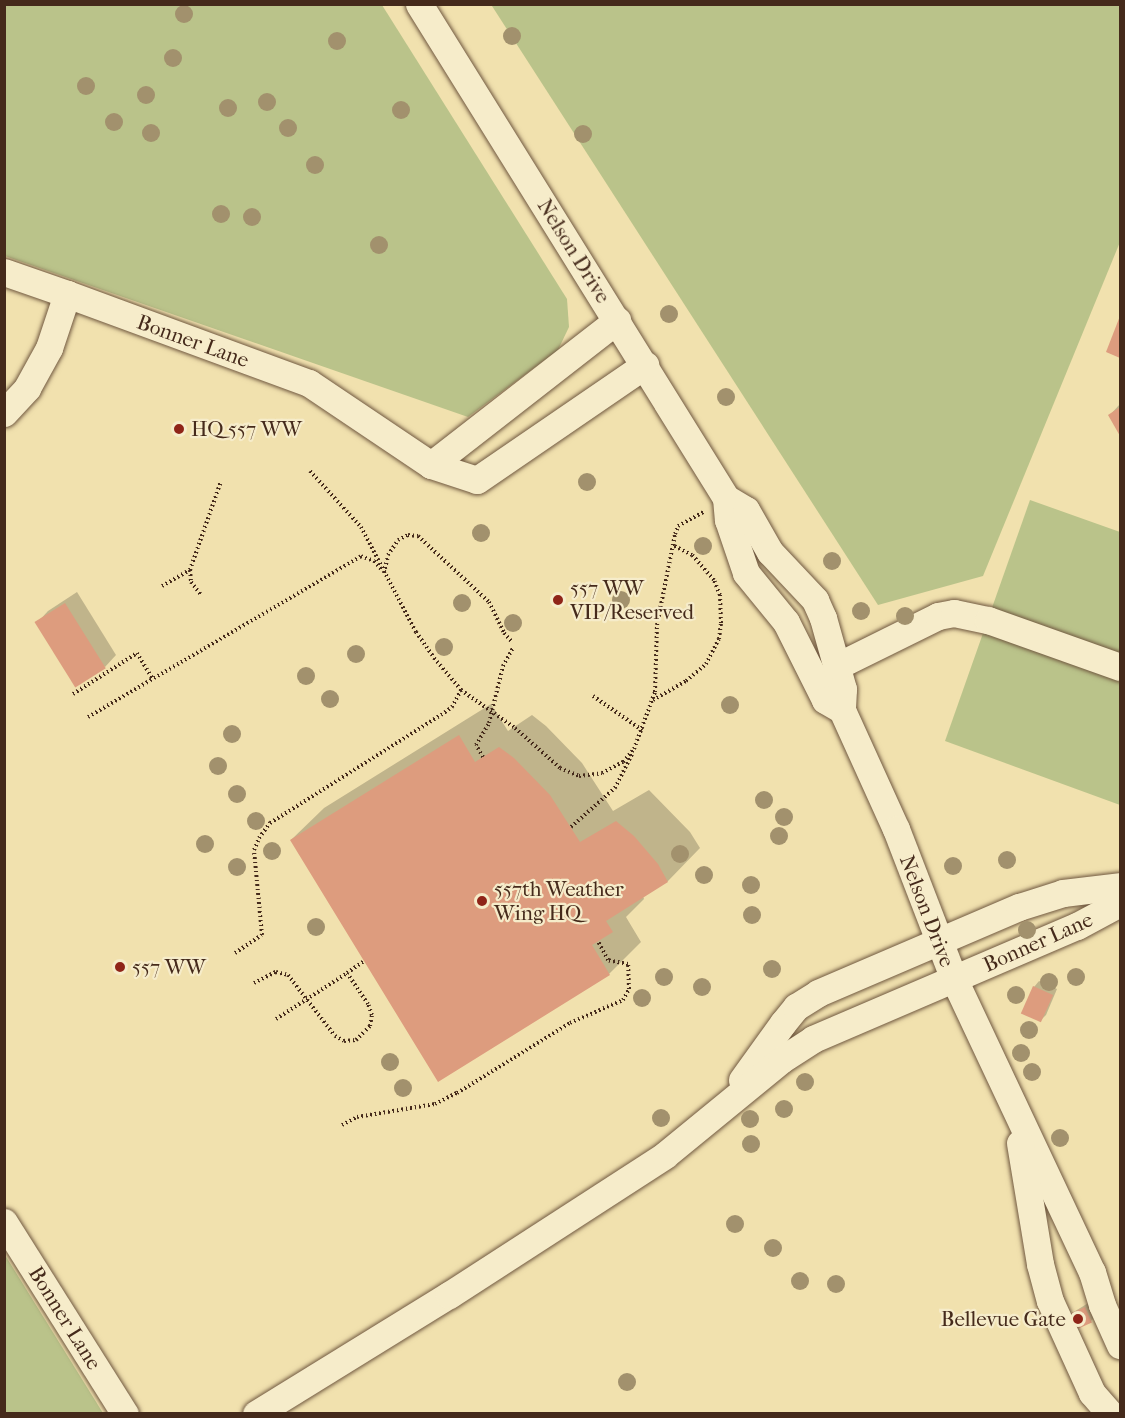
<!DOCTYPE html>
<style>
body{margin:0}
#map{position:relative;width:1125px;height:1418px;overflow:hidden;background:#f1e1ae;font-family:"IM FELL French Canon",serif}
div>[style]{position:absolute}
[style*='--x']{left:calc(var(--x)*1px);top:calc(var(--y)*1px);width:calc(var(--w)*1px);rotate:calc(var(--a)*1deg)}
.green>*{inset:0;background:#bac38a}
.shadow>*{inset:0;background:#0003}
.building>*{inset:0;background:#dd9c7e;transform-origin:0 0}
.path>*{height:4px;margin-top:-2px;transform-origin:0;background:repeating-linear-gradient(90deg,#452a1b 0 1.5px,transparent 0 4.5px)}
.roads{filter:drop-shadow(0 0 2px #705840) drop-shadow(0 0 2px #705840)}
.minor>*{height:27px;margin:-13.5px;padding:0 13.5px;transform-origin:13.5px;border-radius:13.5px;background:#f6ecca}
.trees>*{width:18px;height:18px;margin:-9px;border-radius:50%;background:#a2916d}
.dots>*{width:16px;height:16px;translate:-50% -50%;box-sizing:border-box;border:3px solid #f6ecca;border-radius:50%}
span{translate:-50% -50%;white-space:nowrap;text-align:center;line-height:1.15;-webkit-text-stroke:4.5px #f6ecca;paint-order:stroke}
.street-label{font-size:21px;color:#452a1b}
.poi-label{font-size:21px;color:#452a1b}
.left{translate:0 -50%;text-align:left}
.right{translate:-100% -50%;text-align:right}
.frame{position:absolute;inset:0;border:6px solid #452a1b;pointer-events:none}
</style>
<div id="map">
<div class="green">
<i style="clip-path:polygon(5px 5px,382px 5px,567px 299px,569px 327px,558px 350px,468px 417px,5px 256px)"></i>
<i style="clip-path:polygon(494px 5px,1120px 5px,1120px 242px,983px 576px,878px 605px,492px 6px)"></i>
<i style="clip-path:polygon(1030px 500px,1120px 532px,1120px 805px,945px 741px)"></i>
<i style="clip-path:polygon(5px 1255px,103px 1413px,5px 1413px)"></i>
</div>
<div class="shadow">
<i style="clip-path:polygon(1120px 404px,1120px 433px,1110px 415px)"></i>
<i style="clip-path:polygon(77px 592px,116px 655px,105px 667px,37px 623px,48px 611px)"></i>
<i style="clip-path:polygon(491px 704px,508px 731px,532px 715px,546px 726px,582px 763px,613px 811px,649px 790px,690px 832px,700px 848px,668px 881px,643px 896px,644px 899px,626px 917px,641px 942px,609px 974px,291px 840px,324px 808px)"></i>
<i style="clip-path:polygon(1039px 981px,1057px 989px,1046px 1015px,1040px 1021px,1034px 987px)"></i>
<i style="clip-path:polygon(1090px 1302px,1096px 1316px,1091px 1321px,1067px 1316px)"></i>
</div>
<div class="building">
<i style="clip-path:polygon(1120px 316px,1120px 358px,1106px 352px)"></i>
<i style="clip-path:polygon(1120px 407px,1120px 436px,1108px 415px)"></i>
<i style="left:65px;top:603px;width:77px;height:36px;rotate:58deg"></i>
<i style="clip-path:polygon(459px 735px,475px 762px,499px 747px,514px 758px,550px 795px,580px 842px,616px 821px,634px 836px,658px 864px,668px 882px,606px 921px,613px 932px,592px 945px,610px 975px,438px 1082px,290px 840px)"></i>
<i style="left:1033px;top:986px;width:22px;height:30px;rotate:24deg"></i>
<i style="left:1085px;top:1307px;width:17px;height:22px;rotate:66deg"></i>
</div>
<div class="path">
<i style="--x:310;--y:471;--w:76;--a:47.7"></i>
<i style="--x:361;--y:527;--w:119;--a:62.4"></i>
<i style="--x:416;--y:632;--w:32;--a:55"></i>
<i style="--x:434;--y:658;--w:42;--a:49.8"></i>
<i style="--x:190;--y:570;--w:12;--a:85"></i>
<i style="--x:191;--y:582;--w:16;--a:52"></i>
<i style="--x:384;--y:573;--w:18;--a:-77"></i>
<i style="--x:388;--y:555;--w:18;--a:-56"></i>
<i style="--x:398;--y:540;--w:11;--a:-27"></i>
<i style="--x:408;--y:535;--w:10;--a:6"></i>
<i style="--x:418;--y:536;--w:97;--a:42.9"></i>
<i style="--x:489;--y:602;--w:34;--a:64"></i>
<i style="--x:504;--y:633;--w:13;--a:48"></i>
<i style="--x:162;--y:586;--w:32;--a:-30"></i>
<i style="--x:190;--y:570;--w:94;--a:-70.8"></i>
<i style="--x:73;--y:694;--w:76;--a:-32.6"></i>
<i style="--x:137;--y:653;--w:31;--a:59"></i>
<i style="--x:593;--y:696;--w:60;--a:34.8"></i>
<i style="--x:653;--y:700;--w:38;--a:-30"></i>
<i style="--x:686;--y:681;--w:26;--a:-40"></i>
<i style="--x:706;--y:664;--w:28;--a:-63"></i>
<i style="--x:719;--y:639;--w:16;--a:-83"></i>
<i style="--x:721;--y:623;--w:28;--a:-92"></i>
<i style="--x:720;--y:595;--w:16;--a:-112"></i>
<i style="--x:714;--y:580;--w:33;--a:-131"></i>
<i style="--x:692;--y:555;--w:22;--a:-153"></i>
<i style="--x:88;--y:717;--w:317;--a:-30.5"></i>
<i style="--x:361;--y:556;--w:14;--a:21"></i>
<i style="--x:374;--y:561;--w:11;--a:49"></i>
<i style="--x:483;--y:757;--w:14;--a:-120"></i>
<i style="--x:476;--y:745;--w:26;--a:-59"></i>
<i style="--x:489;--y:723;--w:59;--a:-76.2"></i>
<i style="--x:503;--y:666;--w:21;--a:-61"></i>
<i style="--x:571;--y:827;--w:59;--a:-41.6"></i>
<i style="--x:615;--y:788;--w:40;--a:-63.4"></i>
<i style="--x:235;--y:953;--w:32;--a:-34"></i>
<i style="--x:262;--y:935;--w:85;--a:-95.4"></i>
<i style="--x:254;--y:850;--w:13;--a:-67"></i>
<i style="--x:259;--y:838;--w:19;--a:-54"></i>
<i style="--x:270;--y:823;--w:202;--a:-32.3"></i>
<i style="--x:441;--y:715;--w:14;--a:-36"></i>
<i style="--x:452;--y:707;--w:19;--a:-62"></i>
<i style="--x:461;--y:690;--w:66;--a:35.1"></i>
<i style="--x:515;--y:728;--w:60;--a:41.6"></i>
<i style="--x:560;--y:768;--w:21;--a:23"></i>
<i style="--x:579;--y:776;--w:23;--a:-7"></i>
<i style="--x:602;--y:773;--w:24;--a:-28"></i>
<i style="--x:623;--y:762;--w:17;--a:-50"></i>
<i style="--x:634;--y:749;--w:61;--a:-69.8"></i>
<i style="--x:655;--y:692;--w:67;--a:-88.3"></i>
<i style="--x:657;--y:625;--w:93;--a:-78.8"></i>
<i style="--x:675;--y:534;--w:9;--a:-69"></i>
<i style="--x:678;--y:526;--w:29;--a:-29"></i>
<i style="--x:254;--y:983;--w:25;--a:-27"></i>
<i style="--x:276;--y:972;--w:12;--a:14"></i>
<i style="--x:288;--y:975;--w:77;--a:52.4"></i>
<i style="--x:335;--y:1036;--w:10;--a:29"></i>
<i style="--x:344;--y:1041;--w:12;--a:-5"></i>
<i style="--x:356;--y:1040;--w:20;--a:-45"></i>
<i style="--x:370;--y:1026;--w:11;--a:-80"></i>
<i style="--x:372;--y:1015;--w:12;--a:-110"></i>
<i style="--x:368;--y:1004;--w:37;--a:-124"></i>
<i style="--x:347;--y:973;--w:21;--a:-35"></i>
<i style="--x:276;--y:1019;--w:85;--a:-32.9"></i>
<i style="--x:342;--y:1125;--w:17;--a:-28"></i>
<i style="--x:357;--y:1117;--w:79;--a:-9.5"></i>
<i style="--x:435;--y:1104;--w:25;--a:-27"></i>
<i style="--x:457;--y:1093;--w:133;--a:-31.8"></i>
<i style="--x:570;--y:1023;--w:58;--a:-23.5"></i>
<i style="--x:623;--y:1000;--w:13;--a:-61"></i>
<i style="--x:629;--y:989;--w:25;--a:-92"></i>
<i style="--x:628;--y:964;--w:20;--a:-169"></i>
<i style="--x:608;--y:960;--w:21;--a:-118"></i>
</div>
<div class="roads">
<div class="minor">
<i style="--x:419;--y:4;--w:582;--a:58.14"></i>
<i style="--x:726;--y:498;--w:22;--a:85"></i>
<i style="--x:728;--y:520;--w:56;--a:71.2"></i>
<i style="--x:746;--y:573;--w:63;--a:50.8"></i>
<i style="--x:786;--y:622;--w:87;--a:63.4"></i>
<i style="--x:825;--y:700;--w:20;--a:30"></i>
<i style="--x:4;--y:272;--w:67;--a:19.2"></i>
<i style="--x:4;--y:413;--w:34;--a:-47"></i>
<i style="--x:27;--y:388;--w:46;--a:-61.2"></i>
<i style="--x:49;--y:348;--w:57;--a:-71.6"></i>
<i style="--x:67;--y:294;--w:258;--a:20.2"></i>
<i style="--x:309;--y:383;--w:147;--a:33.9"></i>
<i style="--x:431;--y:465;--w:48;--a:18.1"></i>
<i style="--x:477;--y:480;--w:204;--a:-34.4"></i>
<i style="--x:431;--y:465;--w:236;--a:-37.9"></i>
<i style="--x:726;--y:498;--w:23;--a:31"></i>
<i style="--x:746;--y:510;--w:48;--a:60.3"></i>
<i style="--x:770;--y:552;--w:66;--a:46.8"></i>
<i style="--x:815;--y:600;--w:20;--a:66"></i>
<i style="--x:823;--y:618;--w:74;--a:74.3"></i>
<i style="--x:843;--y:689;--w:21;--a:93"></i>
<i style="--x:842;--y:710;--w:131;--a:65.6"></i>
<i style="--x:896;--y:829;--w:161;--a:68.9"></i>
<i style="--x:954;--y:979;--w:324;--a:64.8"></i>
<i style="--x:1092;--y:1272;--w:34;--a:73"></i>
<i style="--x:1102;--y:1305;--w:44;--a:65.8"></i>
<i style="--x:837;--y:666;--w:113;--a:-26.3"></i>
<i style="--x:938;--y:616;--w:16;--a:-11"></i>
<i style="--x:954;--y:613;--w:35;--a:12"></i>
<i style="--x:988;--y:620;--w:140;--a:19.6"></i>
<i style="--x:742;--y:1080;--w:70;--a:-54.3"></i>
<i style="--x:783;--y:1023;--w:21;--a:-51"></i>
<i style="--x:796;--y:1007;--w:26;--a:-32"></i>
<i style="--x:818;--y:993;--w:219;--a:-23.2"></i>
<i style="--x:1019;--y:907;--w:46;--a:-17.7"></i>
<i style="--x:1063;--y:893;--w:57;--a:-7"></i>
<i style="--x:1020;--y:1143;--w:123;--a:80.6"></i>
<i style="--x:1040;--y:1264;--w:38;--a:75"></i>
<i style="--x:1050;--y:1301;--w:101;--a:65.5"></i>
<i style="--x:1092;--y:1393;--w:28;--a:49"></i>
<i style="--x:4;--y:1222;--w:227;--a:57.8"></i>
<i style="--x:256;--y:1414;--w:227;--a:-31.7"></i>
<i style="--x:449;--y:1295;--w:257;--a:-32.9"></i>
<i style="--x:665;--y:1155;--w:150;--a:-39.3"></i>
<i style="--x:781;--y:1060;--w:38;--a:-33"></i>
<i style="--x:813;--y:1039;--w:287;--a:-23.2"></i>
<i style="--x:1077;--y:926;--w:49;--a:-28.1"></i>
</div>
</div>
<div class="trees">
<i style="left:184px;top:14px"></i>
<i style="left:512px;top:36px"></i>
<i style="left:337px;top:41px"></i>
<i style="left:173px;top:58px"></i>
<i style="left:86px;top:86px"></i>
<i style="left:146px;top:95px"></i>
<i style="left:267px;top:102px"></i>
<i style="left:228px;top:108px"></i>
<i style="left:401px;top:110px"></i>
<i style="left:114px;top:122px"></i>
<i style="left:288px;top:128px"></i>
<i style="left:151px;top:133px"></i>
<i style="left:583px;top:134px"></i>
<i style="left:315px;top:165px"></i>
<i style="left:221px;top:214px"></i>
<i style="left:252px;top:217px"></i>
<i style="left:379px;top:245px"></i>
<i style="left:669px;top:314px"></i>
<i style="left:726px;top:397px"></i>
<i style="left:587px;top:482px"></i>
<i style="left:481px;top:533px"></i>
<i style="left:703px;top:546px"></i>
<i style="left:832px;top:561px"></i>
<i style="left:621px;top:600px"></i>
<i style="left:462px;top:603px"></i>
<i style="left:861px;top:611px"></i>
<i style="left:905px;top:616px"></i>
<i style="left:513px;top:623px"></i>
<i style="left:444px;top:647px"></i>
<i style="left:356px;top:654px"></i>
<i style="left:306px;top:676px"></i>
<i style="left:330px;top:699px"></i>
<i style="left:730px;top:705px"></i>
<i style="left:232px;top:734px"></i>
<i style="left:218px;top:766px"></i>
<i style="left:237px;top:794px"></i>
<i style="left:764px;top:800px"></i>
<i style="left:784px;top:817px"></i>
<i style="left:256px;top:821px"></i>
<i style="left:779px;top:836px"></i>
<i style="left:205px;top:844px"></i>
<i style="left:272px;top:851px"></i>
<i style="left:680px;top:854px"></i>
<i style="left:1007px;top:860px"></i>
<i style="left:953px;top:866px"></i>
<i style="left:237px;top:867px"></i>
<i style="left:704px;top:875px"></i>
<i style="left:751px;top:885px"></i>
<i style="left:752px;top:915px"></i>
<i style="left:316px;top:927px"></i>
<i style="left:1027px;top:930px"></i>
<i style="left:772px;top:969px"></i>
<i style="left:664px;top:977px"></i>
<i style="left:1076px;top:977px"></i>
<i style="left:1049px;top:982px"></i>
<i style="left:702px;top:987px"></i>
<i style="left:1016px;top:995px"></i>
<i style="left:642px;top:998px"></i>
<i style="left:1029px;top:1030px"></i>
<i style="left:1021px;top:1053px"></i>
<i style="left:390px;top:1062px"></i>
<i style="left:1032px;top:1072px"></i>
<i style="left:805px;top:1082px"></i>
<i style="left:403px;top:1088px"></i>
<i style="left:784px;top:1109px"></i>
<i style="left:661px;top:1118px"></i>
<i style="left:750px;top:1119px"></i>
<i style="left:1060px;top:1138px"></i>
<i style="left:751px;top:1144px"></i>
<i style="left:735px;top:1224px"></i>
<i style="left:773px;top:1248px"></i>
<i style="left:800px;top:1281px"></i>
<i style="left:836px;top:1284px"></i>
<i style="left:627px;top:1382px"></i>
</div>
<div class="dots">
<i style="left:179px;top:429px;background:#8f2418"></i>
<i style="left:558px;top:600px;background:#8f2418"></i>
<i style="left:482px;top:901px;background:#8f2418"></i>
<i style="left:120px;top:967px;background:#8f2418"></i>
<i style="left:1078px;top:1319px;background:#8f2418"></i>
</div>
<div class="street-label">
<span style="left:574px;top:251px;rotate:58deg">Nelson Drive</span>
<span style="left:193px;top:341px;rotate:20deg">Bonner Lane</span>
<span style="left:927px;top:911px;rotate:69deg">Nelson Drive</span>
<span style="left:1038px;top:942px;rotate:-24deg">Bonner Lane</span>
<span style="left:65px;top:1318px;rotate:58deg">Bonner Lane</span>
</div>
<div class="poi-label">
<span class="left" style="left:191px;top:429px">HQ 557 WW</span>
<span class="left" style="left:570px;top:600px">557 WW<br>VIP/Reserved</span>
<span class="left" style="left:494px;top:901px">557th Weather<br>Wing HQ</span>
<span class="left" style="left:132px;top:967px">557 WW</span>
<span class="right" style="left:1066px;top:1319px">Bellevue Gate</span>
</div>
<div class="frame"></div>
</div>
